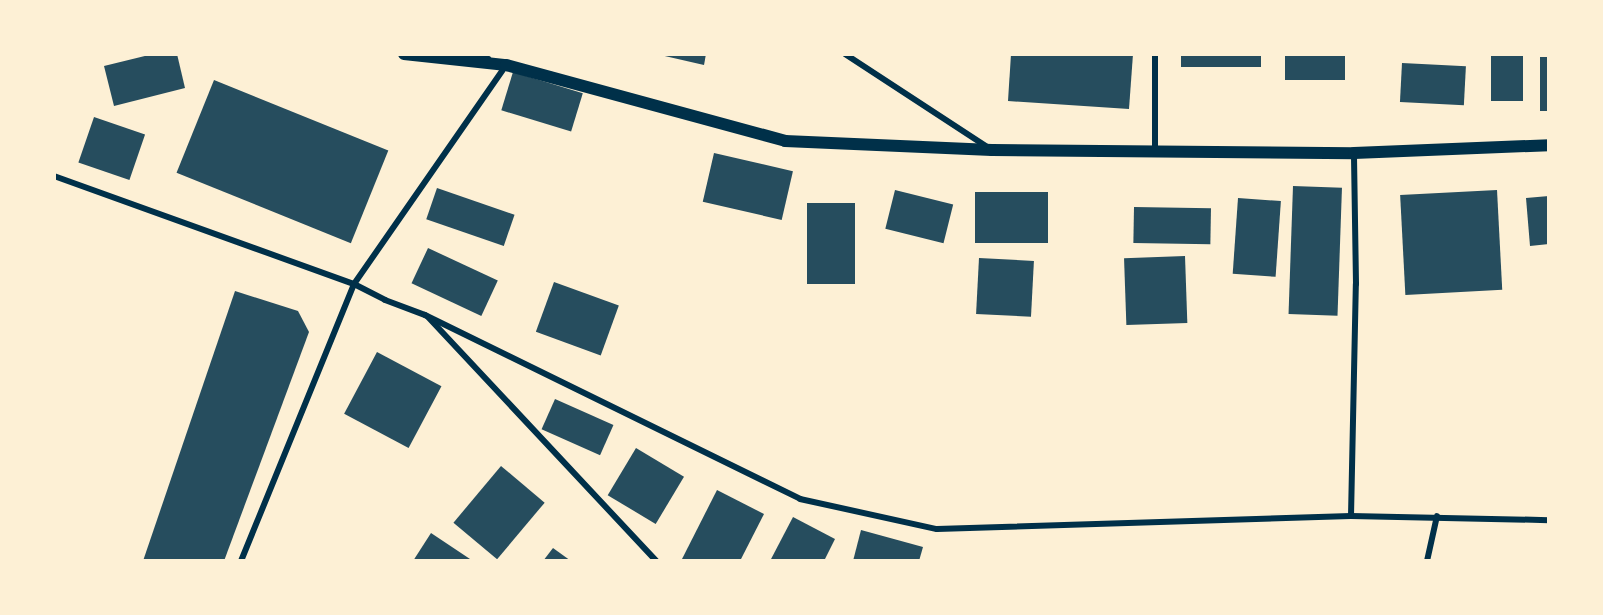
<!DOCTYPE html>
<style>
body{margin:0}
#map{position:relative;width:1603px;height:615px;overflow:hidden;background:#fdf0d5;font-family:Lato,sans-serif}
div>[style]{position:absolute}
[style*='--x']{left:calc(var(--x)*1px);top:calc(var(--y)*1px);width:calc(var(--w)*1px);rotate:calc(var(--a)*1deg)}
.building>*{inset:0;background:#264d5e;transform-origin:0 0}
.minor>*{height:6px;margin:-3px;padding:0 3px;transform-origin:3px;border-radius:3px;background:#003049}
.secondary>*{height:12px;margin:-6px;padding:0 6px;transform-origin:6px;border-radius:6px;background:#003049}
span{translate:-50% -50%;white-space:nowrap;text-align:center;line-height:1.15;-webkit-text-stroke:6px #fdf0d5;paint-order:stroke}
.frame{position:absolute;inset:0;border:56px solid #fdf0d5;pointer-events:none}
</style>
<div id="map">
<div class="building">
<i style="clip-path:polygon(153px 54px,177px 54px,185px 88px,114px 106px,104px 66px)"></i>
<i style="clip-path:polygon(656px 54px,706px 54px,704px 65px)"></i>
<i style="clip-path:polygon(1011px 54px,1133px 54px,1129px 109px,1008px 101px)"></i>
<i style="left:1181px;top:54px;width:80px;height:13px"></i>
<i style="left:1285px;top:54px;width:60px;height:26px"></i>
<i style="left:1491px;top:54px;width:32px;height:47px"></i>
<i style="left:1540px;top:57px;width:9px;height:54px"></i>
<i style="left:1402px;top:63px;width:64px;height:39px;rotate:3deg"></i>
<i style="left:513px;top:72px;width:73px;height:40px;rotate:17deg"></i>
<i style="left:214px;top:80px;width:188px;height:100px;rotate:22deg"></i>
<i style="left:94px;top:117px;width:54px;height:48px;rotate:19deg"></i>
<i style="left:714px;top:153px;width:81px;height:50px;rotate:13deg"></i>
<i style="left:1293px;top:186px;width:49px;height:128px;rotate:2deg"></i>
<i style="left:437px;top:188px;width:82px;height:33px;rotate:19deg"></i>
<i style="left:895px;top:190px;width:60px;height:40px;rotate:14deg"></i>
<i style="left:1497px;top:190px;width:100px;height:97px;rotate:87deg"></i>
<i style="left:1048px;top:192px;width:51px;height:73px;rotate:90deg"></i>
<i style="clip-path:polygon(1549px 196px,1549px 244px,1530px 246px,1526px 198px)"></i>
<i style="left:1238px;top:198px;width:43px;height:76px;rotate:4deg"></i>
<i style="left:807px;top:203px;width:48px;height:81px"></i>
<i style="left:1134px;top:207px;width:77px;height:36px;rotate:1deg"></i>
<i style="left:428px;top:248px;width:77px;height:39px;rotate:25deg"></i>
<i style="left:1185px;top:256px;width:67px;height:61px;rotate:88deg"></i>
<i style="left:979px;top:258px;width:55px;height:56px;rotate:3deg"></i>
<i style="left:554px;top:282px;width:69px;height:53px;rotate:20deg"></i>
<i style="clip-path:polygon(235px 291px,298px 311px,309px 332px,224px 561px,143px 561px)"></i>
<i style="left:377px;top:352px;width:73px;height:70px;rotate:28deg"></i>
<i style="left:555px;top:399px;width:64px;height:33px;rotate:24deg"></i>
<i style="left:636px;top:448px;width:56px;height:55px;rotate:31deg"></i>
<i style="left:501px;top:466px;width:57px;height:74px;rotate:40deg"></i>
<i style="clip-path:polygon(717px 490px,764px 514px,740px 561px,681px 561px)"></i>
<i style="clip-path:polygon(793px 517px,835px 539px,824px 561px,770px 561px)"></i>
<i style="clip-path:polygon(861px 530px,923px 547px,919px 561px,853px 561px)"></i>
<i style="clip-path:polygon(431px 533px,473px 561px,413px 561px)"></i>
<i style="clip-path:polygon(553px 548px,571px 561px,543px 561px)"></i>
</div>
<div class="minor">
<i style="--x:473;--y:54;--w:16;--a:18"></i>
<i style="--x:845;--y:54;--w:170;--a:33.2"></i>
<i style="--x:1155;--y:54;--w:97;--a:90"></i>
<i style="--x:54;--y:176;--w:319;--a:19.8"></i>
<i style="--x:354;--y:284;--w:35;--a:27"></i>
<i style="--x:385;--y:300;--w:43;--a:20.6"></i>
<i style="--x:425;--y:315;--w:418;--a:26.1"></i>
<i style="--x:800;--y:499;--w:140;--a:12.4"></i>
<i style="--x:937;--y:529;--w:414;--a:-1.8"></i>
<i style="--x:1351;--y:516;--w:198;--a:1.2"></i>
<i style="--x:428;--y:317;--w:334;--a:46.9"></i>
<i style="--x:1351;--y:516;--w:232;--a:-88.8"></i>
<i style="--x:1356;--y:284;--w:131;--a:-90.9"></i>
<i style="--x:241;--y:561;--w:299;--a:-67.8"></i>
<i style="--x:354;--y:284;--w:267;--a:-55.2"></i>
<i style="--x:1427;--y:561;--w:46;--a:-77.5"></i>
</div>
<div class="secondary">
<i style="--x:404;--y:54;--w:103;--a:6.2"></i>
<i style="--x:506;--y:65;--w:289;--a:15.2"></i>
<i style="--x:785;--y:141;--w:207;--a:2.5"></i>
<i style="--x:992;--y:150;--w:362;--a:0.5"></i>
<i style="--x:1354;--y:153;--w:195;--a:-2.3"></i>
</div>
<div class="frame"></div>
</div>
